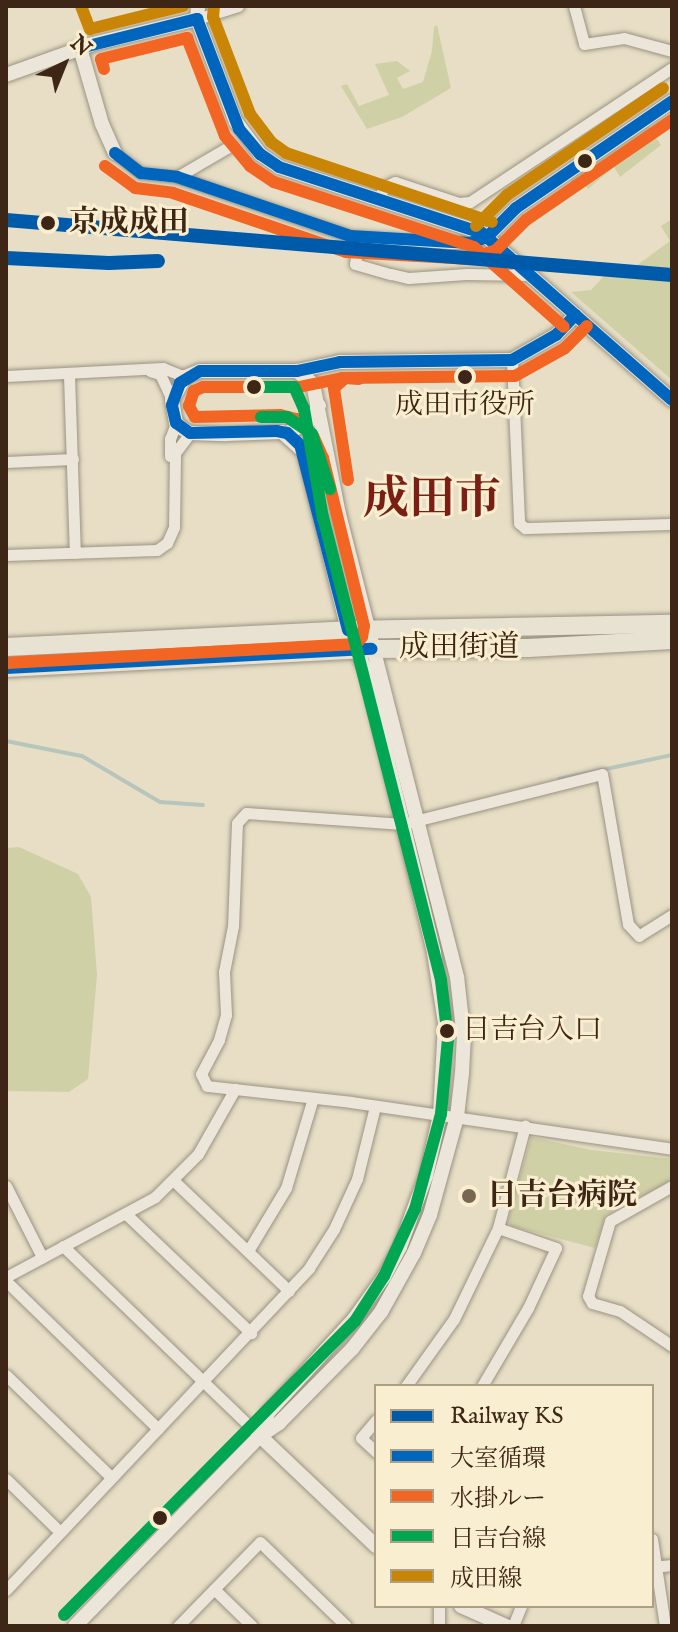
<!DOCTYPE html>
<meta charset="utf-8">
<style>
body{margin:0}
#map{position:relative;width:678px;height:1632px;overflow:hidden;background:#e7dec5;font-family:"IM FELL English","Noto Serif JP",serif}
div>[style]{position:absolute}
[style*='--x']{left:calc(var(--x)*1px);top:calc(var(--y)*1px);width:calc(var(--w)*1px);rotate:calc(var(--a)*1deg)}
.green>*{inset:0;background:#d0d0a6}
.stream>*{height:4px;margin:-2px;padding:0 2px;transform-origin:2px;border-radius:2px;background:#b7c6bd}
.roads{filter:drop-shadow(0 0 2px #9b9383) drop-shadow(0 0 2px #9b9383)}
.minor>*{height:11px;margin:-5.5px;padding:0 5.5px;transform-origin:5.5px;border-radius:5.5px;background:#ebe6d9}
.tertiary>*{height:14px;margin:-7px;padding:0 7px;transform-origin:7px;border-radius:7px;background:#ebe6d9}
.trunk>*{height:18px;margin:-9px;padding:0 9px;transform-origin:9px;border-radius:9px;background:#e8e2d3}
.rail>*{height:4px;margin-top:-2px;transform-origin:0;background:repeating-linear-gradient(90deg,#aca59a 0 14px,transparent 0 28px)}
.bus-1>*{height:12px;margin:-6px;padding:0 6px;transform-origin:6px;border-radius:6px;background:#0065bd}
.bus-2>*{height:12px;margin:-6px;padding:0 6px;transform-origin:6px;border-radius:6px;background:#f26522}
.bus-3>*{height:12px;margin:-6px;padding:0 6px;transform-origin:6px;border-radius:6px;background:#00a651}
.bus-4>*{height:12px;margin:-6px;padding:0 6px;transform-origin:6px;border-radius:6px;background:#c98606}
.rail-1>*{height:14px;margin:-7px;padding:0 7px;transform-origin:7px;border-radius:7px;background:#005aaa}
.dots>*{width:22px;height:22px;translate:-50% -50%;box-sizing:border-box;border:4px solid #f9eed0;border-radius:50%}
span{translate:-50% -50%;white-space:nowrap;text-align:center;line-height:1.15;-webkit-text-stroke:6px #f9eed0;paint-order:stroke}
.bus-label{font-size:28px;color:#3e2616}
.left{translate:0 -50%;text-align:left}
.stop-label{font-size:30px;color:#3e2616;font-weight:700}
.street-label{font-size:30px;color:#3e2616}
.poi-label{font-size:30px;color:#3e2616;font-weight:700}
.town-label{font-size:46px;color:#7a1f14;font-weight:700}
.frame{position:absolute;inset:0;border:8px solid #3e2616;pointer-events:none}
.legend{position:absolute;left:374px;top:1384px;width:280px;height:224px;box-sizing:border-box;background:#f9eed0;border:2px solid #ae9e86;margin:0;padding:10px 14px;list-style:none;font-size:24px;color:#3e2616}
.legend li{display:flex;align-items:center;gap:16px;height:40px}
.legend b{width:40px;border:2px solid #ae9e86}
.north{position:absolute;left:24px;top:24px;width:80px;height:80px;-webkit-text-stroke:6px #f9eed0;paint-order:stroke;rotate:43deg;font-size:22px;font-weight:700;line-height:32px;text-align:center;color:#3e2616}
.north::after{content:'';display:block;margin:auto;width:28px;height:36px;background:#3e2616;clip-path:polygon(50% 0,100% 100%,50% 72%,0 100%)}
</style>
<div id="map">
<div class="green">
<i style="clip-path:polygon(437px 25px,451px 88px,402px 117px,367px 129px,341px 86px,347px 84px,359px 106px,389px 95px,375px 64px,397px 61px,410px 71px,397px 78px,403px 89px,423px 82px,432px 51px,434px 27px)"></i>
<i style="clip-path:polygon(648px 125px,661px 145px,620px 177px,614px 167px,588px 189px,583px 183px,577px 186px,570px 180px)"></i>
<i style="clip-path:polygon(672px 219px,672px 380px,571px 292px,591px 290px,604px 276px,621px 277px,670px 241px,661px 226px)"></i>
<i style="clip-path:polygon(19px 847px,78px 874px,91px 897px,97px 975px,88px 1079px,69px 1092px,6px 1091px,6px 848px)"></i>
<i style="clip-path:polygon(531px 1137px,591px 1150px,672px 1159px,672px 1180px,606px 1215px,595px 1248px,511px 1226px,508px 1221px)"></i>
</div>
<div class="stream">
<i style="--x:6;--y:741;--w:77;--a:11.2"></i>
<i style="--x:82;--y:756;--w:91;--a:30.5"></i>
<i style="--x:160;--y:802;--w:43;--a:4"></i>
<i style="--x:559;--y:779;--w:116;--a:-12"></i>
</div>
<div class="roads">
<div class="minor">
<i style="--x:574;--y:6;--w:39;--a:75"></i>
<i style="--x:584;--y:44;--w:40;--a:-8.5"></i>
<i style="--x:624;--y:38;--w:50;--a:15.2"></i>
<i style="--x:197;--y:19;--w:43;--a:-17.6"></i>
<i style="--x:115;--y:153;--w:33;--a:38"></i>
<i style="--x:141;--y:173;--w:36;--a:6"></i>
<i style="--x:177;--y:177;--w:183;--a:18.8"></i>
<i style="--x:350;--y:236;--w:100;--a:4"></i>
<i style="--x:450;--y:243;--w:20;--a:0"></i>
<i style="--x:470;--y:243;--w:18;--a:-19"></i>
<i style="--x:177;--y:177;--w:61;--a:-30.3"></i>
<i style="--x:378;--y:200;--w:14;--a:-65"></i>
<i style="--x:384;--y:187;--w:12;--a:-24"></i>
<i style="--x:395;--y:182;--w:67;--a:18.2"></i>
<i style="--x:459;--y:203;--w:11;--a:-5"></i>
<i style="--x:470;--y:202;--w:242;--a:-33.6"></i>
<i style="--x:358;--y:237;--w:27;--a:96"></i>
<i style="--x:355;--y:264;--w:37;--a:16"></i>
<i style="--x:391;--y:274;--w:18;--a:13"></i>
<i style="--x:409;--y:278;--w:57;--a:-4"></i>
<i style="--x:466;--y:274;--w:64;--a:0.9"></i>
<i style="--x:512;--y:360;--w:163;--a:87.5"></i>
<i style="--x:519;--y:523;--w:8;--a:40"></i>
<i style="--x:525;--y:528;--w:147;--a:-1.6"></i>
<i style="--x:150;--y:371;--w:10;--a:17"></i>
<i style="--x:160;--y:374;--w:29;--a:65"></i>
<i style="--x:69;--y:375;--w:178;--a:88.1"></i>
<i style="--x:6;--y:376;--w:157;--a:-2.9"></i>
<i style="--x:163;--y:368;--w:24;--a:22"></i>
<i style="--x:170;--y:456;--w:17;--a:-90"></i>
<i style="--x:170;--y:439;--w:17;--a:-69"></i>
<i style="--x:6;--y:462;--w:67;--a:-2.6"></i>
<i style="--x:6;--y:555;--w:151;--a:-1.9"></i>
<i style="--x:157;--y:550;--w:12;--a:-35"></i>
<i style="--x:167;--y:543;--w:17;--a:-66"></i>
<i style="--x:174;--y:527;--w:74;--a:-89.2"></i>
<i style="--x:175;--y:453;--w:25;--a:-53"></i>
<i style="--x:672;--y:915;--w:39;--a:148"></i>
<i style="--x:639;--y:936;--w:16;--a:-133"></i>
<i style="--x:628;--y:924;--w:152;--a:-99.8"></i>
<i style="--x:602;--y:774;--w:205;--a:165.9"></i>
<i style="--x:403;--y:824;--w:157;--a:-176"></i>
<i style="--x:246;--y:813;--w:13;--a:132"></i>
<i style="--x:237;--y:823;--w:103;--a:92.2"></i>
<i style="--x:233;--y:926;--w:47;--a:101.1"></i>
<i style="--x:224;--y:972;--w:43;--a:87.3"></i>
<i style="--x:226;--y:1015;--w:26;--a:106"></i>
<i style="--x:219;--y:1040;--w:38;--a:118"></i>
<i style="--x:201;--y:1074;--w:13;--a:63"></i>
<i style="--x:207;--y:1086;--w:145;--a:6.3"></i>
<i style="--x:351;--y:1102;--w:324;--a:8.3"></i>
<i style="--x:174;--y:1181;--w:159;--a:43.7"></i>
<i style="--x:6;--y:1186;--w:80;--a:63.1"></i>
<i style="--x:672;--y:1186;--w:71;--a:150.6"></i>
<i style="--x:610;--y:1221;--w:78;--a:106.3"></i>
<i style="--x:588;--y:1296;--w:8;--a:60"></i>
<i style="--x:592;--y:1303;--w:29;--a:16"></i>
<i style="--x:620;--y:1311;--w:63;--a:33.9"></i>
<i style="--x:126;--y:1214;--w:173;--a:43.6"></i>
<i style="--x:63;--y:1246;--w:274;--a:44"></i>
<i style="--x:248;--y:1251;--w:74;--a:-58.9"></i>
<i style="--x:286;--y:1188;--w:94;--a:-73.3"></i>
<i style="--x:6;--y:1277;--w:169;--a:-28.2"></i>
<i style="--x:155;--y:1197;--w:61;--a:-45"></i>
<i style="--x:198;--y:1154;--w:75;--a:-60.4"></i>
<i style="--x:6;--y:1281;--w:212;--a:44.2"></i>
<i style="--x:6;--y:1375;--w:146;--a:44.2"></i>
<i style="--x:406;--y:1386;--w:82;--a:-54.4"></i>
<i style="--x:454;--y:1319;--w:101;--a:-64.2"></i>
<i style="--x:498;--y:1228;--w:106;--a:-75.2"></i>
<i style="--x:482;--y:1386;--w:91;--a:-59.5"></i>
<i style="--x:528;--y:1308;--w:66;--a:-65"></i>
<i style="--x:556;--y:1248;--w:61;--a:-161"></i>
<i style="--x:376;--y:1420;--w:23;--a:130"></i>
<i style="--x:361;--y:1438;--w:21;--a:43"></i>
<i style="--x:6;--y:1479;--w:76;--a:44.5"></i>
<i style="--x:652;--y:1539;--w:88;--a:81.5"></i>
<i style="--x:652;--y:1567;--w:20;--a:-6"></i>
<i style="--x:214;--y:1589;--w:53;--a:44.2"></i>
<i style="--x:6;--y:1590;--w:442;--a:-46.7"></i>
<i style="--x:309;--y:1268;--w:46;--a:-57.3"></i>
<i style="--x:334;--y:1229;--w:55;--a:-65.3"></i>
<i style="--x:357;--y:1179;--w:75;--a:-76.1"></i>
<i style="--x:178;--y:1626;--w:117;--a:-45.7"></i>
<i style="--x:260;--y:1542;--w:120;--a:44.3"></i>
<i style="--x:439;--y:1626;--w:20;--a:-90"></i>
<i style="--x:513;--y:1626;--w:22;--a:-68"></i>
</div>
<div class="tertiary">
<i style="--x:198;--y:6;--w:13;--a:94"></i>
<i style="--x:197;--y:19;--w:110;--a:69.3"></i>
<i style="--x:236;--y:122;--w:40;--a:53"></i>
<i style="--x:260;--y:154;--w:23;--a:34"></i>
<i style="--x:279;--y:167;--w:213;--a:18"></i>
<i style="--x:482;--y:233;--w:253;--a:41.3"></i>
<i style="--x:80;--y:48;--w:79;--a:73.9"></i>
<i style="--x:102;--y:124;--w:32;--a:66"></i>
<i style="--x:6;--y:75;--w:92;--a:-19.6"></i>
<i style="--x:93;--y:44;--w:107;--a:-13.5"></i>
<i style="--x:487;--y:237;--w:41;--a:-45"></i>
<i style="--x:516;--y:208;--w:189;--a:-34.4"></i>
<i style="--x:297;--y:371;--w:44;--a:-11.8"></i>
<i style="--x:340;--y:362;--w:172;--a:-0.7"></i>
<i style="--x:512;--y:360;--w:51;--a:-29.6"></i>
<i style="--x:556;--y:335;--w:28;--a:-46"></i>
<i style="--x:287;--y:433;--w:22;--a:-27"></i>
<i style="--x:307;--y:423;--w:21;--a:-55"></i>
<i style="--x:260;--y:1436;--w:160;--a:43.5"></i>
<i style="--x:461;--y:1606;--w:49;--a:24"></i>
<i style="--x:75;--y:1626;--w:265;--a:-45.8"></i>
<i style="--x:260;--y:1436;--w:23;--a:-34"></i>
<i style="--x:279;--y:1423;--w:104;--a:-45.4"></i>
<i style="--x:352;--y:1349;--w:47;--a:-51.9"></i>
<i style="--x:381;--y:1312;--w:68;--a:-60.8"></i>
<i style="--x:414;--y:1253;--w:41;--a:-67.2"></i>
<i style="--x:430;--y:1215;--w:102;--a:-74.6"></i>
<i style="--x:457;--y:1117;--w:44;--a:-83.5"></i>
<i style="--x:462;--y:1073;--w:34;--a:-87"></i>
<i style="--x:464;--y:1039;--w:62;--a:-96.4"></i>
<i style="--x:457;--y:977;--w:478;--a:-104.3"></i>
<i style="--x:339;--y:514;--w:133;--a:-101.3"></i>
<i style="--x:313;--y:384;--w:21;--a:-141"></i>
<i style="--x:297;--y:371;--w:97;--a:180"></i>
<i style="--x:200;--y:371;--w:16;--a:158"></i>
<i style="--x:185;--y:377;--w:26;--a:119"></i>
<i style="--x:172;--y:400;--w:23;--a:80"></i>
<i style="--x:176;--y:423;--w:9;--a:41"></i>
<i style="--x:183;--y:429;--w:8;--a:30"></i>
<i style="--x:190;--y:433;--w:36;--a:2"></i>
<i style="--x:226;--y:434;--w:56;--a:-2"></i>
<i style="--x:282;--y:432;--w:30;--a:42"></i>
<i style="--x:304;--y:452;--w:183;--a:76.1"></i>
<i style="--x:348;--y:630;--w:45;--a:66.3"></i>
<i style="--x:366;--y:671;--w:290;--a:76.4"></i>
<i style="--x:434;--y:953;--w:71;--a:81.1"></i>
<i style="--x:445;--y:1023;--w:92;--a:93.1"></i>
<i style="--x:440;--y:1115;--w:63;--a:102.9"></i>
<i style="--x:426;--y:1176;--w:76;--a:110.1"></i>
<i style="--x:400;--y:1247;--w:34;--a:118"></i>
<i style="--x:384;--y:1277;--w:52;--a:125.5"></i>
<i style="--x:354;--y:1319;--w:127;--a:132.5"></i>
<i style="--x:268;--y:1413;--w:24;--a:109"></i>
</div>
<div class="trunk">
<i style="--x:6;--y:647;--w:342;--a:-2.8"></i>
<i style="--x:348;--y:630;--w:324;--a:-1.1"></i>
<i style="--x:6;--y:668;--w:366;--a:-3"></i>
<i style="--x:372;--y:649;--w:157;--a:-0.4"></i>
<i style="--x:529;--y:648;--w:143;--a:-3.2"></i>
</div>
</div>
<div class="rail">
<i style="--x:672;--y:253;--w:14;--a:90"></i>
</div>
<div class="bus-1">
<i style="--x:197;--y:19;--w:118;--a:69.1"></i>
<i style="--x:239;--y:129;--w:33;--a:50"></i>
<i style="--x:260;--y:154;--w:23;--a:34"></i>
<i style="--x:279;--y:167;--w:213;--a:18"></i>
<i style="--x:482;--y:233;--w:253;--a:41.3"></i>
<i style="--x:80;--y:48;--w:121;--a:-13.9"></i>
<i style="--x:115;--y:153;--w:33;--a:38"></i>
<i style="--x:141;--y:173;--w:36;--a:6"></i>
<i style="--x:177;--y:177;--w:183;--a:18.8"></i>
<i style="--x:350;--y:236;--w:120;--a:3.3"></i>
<i style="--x:470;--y:243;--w:18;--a:-19"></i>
<i style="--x:487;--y:237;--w:41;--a:-45"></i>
<i style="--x:516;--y:208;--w:189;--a:-34.4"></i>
<i style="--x:348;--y:630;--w:191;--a:-104.5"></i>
<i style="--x:300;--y:445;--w:18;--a:-137"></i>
<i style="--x:287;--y:433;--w:10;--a:-169"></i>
<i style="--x:277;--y:431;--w:87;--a:178.7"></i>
<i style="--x:190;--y:433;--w:17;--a:-144"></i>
<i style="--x:176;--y:423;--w:18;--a:-103"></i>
<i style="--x:172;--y:405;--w:23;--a:-70"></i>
<i style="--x:180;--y:383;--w:23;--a:-31"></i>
<i style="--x:200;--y:371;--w:97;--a:0"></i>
<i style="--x:297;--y:371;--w:44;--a:-11.8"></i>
<i style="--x:340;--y:362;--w:172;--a:-0.7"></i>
<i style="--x:512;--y:360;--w:51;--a:-29.6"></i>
<i style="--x:556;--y:335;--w:28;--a:-46"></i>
<i style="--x:6;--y:668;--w:366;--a:-3"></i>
</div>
<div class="bus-2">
<i style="--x:104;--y:69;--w:10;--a:-107"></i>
<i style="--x:101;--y:59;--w:89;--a:-13.7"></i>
<i style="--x:187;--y:38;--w:105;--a:68.8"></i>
<i style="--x:225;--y:136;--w:39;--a:50"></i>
<i style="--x:250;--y:166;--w:29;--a:34"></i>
<i style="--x:274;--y:182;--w:210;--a:18"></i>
<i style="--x:474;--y:247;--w:120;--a:41.6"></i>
<i style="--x:105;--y:166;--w:37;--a:36"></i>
<i style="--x:135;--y:188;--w:38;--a:7"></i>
<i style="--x:173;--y:193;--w:183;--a:18.8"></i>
<i style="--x:346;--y:252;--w:125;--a:3.2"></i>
<i style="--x:471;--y:259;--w:27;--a:-20"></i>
<i style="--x:496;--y:250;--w:42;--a:-45"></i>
<i style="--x:526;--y:220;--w:177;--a:-34.4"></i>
<i style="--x:348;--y:480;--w:93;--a:-98.7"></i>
<i style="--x:334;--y:388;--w:15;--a:-42"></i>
<i style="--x:345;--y:378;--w:14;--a:4"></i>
<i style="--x:7;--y:663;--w:350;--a:-3.1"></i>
<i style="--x:356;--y:644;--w:9;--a:-49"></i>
<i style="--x:362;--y:637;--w:11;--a:-80"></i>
<i style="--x:364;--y:626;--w:173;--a:-103.7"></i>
<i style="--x:323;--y:458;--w:24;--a:-114"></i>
<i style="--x:313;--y:436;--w:24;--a:-135"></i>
<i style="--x:296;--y:419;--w:16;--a:-166"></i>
<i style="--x:280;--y:415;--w:85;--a:178.7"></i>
<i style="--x:195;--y:417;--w:13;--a:-119"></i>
<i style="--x:189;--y:406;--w:16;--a:-72"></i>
<i style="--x:194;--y:391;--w:10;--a:-24"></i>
<i style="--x:203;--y:387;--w:96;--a:0"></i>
<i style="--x:299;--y:387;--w:44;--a:-11.8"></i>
<i style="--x:342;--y:378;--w:173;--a:-0.7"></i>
<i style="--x:515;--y:376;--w:57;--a:-29.2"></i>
<i style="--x:565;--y:348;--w:31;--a:-45"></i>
</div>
<div class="bus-3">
<i style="--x:261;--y:417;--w:26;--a:0"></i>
<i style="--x:287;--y:417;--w:30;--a:34"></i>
<i style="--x:312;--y:434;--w:58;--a:71.9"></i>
<i style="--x:64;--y:1615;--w:414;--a:-45.3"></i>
<i style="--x:355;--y:1321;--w:54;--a:-57.2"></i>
<i style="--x:384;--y:1276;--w:74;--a:-65.2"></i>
<i style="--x:415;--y:1209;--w:98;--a:-74.7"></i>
<i style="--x:441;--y:1114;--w:75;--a:-84.7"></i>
<i style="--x:448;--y:1039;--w:59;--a:-96.8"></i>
<i style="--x:441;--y:980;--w:477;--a:-104.3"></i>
<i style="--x:323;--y:518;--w:111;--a:-99.9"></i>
<i style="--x:304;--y:409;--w:24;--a:-114"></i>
<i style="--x:294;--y:387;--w:32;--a:180"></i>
</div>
<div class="bus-4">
<i style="--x:81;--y:6;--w:25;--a:69"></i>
<i style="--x:90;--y:29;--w:96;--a:-13.9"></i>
<i style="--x:214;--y:7;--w:10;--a:96"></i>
<i style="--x:213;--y:17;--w:104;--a:69.1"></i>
<i style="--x:250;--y:114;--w:35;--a:53"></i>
<i style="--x:271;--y:142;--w:19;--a:36"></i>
<i style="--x:286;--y:153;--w:217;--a:18.5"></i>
<i style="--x:476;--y:226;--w:44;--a:-45"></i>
<i style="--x:507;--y:195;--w:189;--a:-34.4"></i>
</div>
<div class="rail-1">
<i style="--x:6;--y:220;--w:668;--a:4.72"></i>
<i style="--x:6;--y:258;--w:103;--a:2.8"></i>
<i style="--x:109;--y:263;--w:49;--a:-2.3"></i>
</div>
<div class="dots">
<i style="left:585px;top:161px;background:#3e2616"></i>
<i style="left:48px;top:223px;background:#3e2616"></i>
<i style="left:465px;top:377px;background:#3e2616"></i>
<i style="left:254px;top:387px;background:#3e2616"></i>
<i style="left:447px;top:1031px;background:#3e2616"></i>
<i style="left:469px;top:1196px;background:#796653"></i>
<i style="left:160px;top:1518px;background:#3e2616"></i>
</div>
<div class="bus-label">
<span style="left:465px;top:406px">成田市役所</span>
<span class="left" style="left:462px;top:1031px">日吉台入口</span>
</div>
<div class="stop-label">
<span class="left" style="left:69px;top:223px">京成成田</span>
</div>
<div class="street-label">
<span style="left:459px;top:648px">成田街道</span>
</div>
<div class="poi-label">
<span class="left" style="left:487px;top:1196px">日吉台病院</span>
</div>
<div class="town-label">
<span style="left:432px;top:501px">成田市</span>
</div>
<div class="frame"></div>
<ul class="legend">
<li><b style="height:10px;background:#005aaa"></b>Railway KS</li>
<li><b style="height:10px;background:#0065bd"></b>大室循環</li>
<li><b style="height:10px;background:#f26522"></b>水掛ルー</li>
<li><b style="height:10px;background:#00a651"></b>日吉台線</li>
<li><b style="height:10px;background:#c98606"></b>成田線</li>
</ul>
<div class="north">N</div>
</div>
